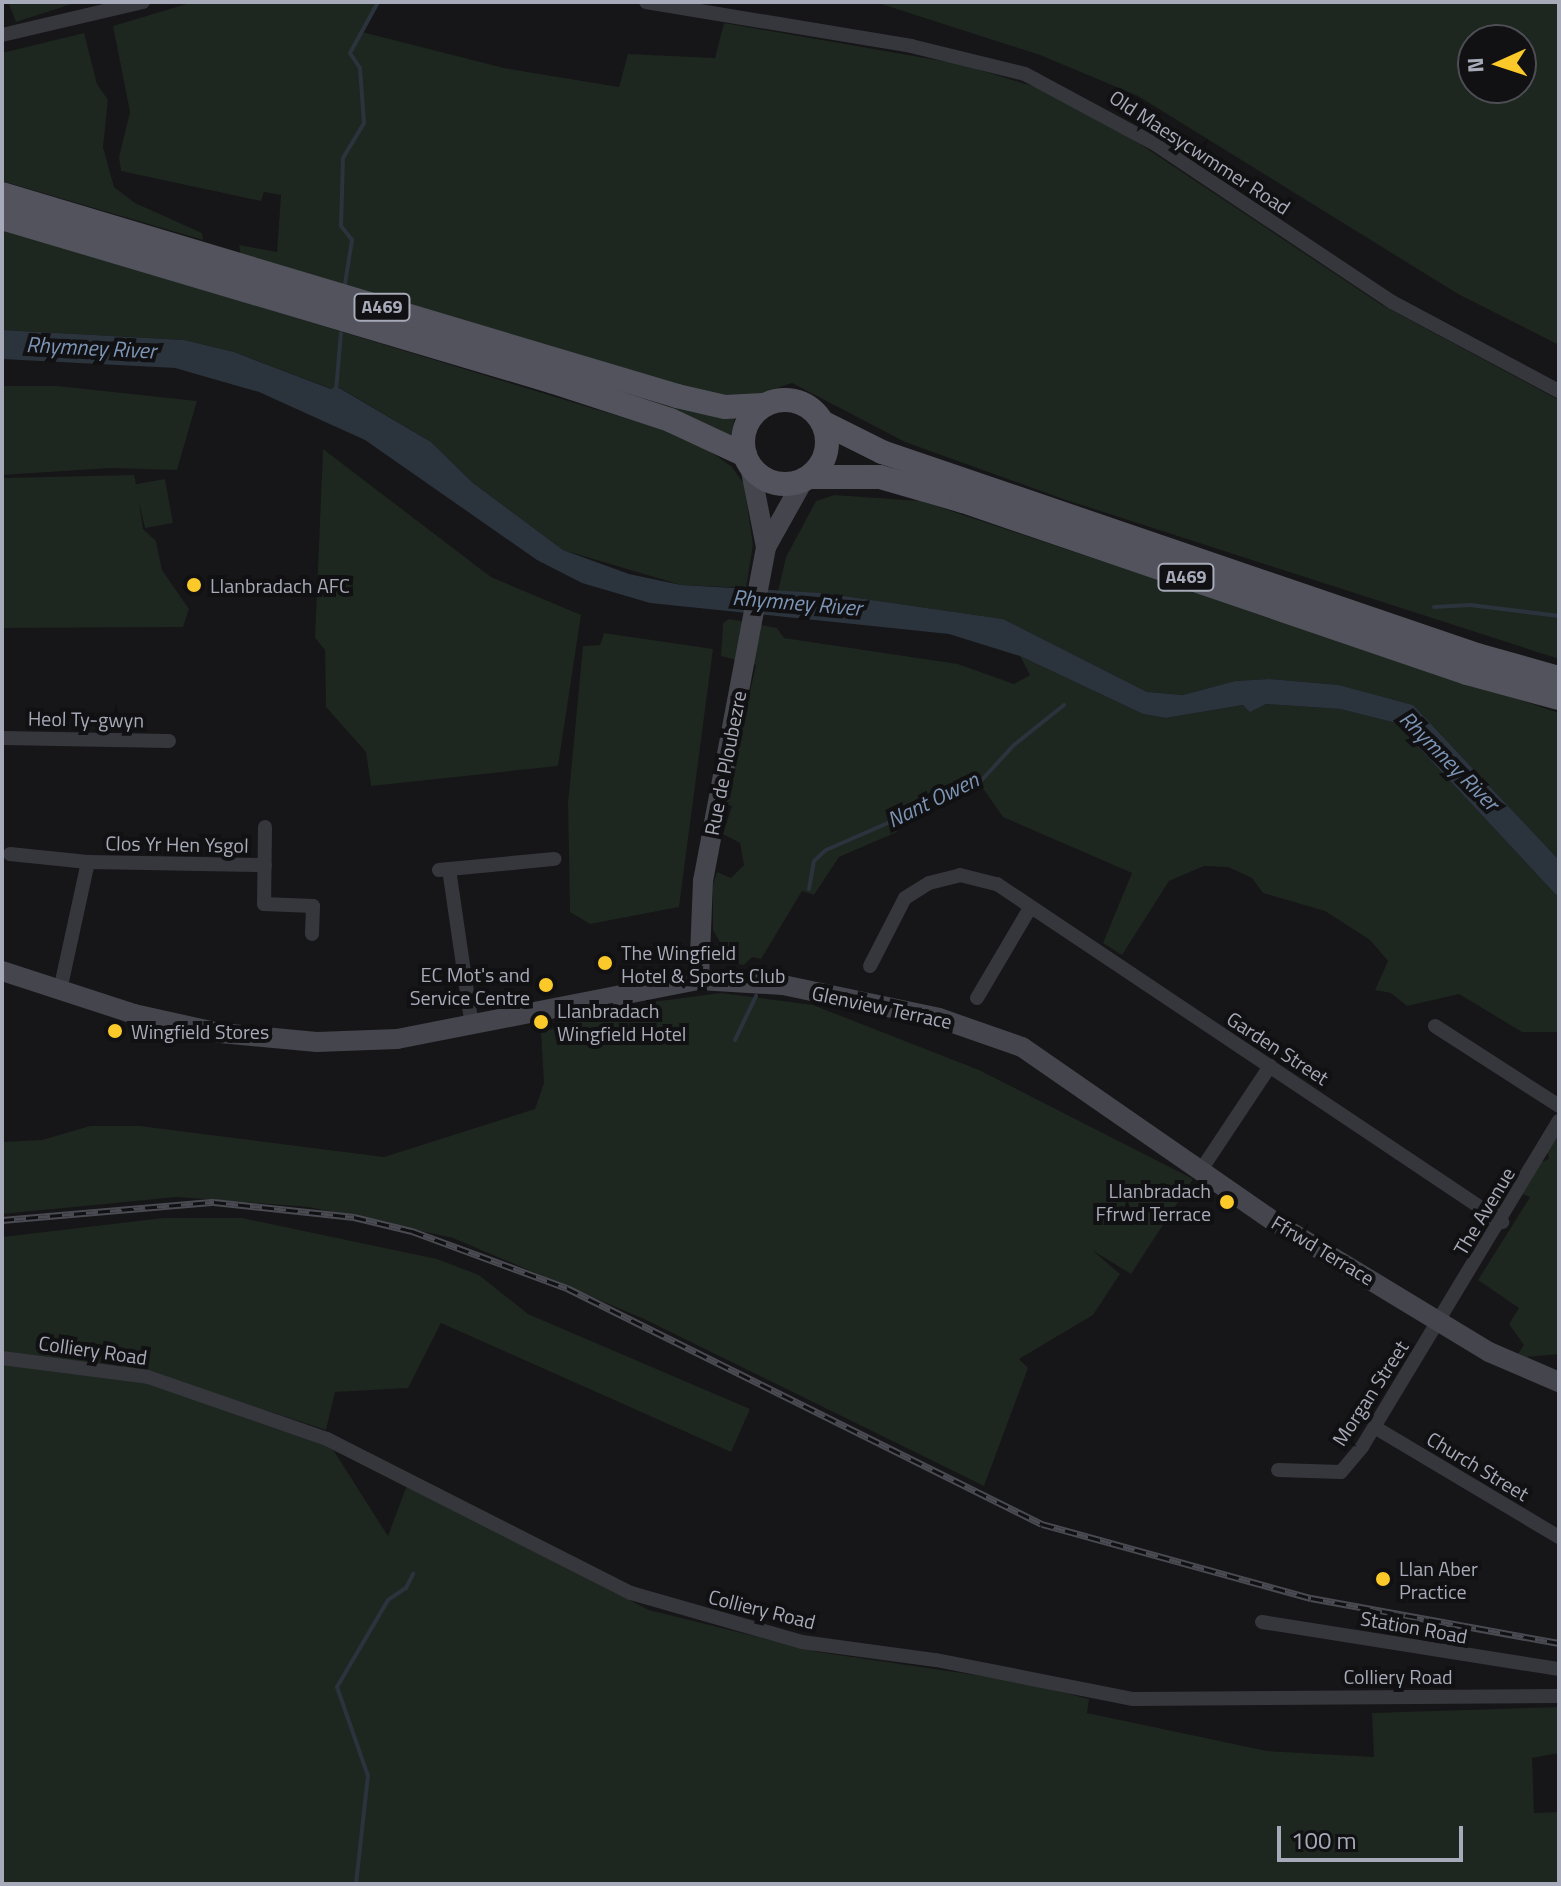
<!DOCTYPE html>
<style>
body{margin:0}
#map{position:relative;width:1561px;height:1886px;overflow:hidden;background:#161517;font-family:"Titillium Web",sans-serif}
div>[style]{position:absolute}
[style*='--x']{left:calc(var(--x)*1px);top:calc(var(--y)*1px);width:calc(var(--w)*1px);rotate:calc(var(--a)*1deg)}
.green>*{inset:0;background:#1d261f}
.water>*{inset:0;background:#2b333c}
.stream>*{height:4px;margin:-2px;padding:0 2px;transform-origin:2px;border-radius:2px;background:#2b333c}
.street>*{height:14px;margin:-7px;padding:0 7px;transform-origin:7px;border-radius:7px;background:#36373d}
.secondary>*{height:20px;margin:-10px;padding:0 10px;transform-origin:10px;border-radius:10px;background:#44454d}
.primary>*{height:24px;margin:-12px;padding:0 12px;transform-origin:12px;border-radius:12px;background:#52535c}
.primary>.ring{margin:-12px;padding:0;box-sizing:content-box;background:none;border:24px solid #52535c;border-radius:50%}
.rail>*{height:7px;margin-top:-3.5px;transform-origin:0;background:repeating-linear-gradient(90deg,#111012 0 12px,#494a52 0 24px);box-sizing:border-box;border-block:2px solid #494a52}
.dots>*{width:22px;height:22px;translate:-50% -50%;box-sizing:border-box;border:4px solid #111012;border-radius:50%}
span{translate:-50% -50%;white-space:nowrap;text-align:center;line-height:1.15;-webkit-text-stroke:8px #111012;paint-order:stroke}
.shield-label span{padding:2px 6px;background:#111012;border:2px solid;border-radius:6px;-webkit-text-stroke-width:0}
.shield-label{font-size:18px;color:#a7aab8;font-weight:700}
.street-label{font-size:20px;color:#a7aab8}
.poi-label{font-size:20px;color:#a7aab8}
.left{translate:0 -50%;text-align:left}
.right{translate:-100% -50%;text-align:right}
.water-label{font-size:22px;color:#7c95b5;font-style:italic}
.frame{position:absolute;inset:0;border:4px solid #a7aab8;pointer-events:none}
.north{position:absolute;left:1457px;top:24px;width:80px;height:80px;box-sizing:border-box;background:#111012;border:2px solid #4d4e54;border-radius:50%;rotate:267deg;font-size:22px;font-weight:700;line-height:32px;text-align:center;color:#a7aab8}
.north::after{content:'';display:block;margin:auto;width:28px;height:36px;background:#fbc92a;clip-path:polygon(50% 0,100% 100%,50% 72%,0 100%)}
.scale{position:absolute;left:1277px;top:1826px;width:186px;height:36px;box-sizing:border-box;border:4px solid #a7aab8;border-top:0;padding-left:10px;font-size:24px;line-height:28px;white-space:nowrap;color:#a7aab8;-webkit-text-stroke:6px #111012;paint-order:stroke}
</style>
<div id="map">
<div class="green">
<i style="clip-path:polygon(8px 2px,78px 2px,16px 22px)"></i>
<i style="clip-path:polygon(378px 2px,362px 32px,504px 68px,619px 87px,628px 54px,715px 58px,724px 23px,960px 64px,1042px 89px,1128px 136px,1382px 305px,1559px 400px,1559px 659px,1063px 499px,905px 442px,792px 383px,744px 399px,714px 396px,241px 256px,239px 245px,277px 252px,281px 195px,264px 192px,261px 201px,121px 171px,119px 157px,130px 112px,113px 26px,190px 3px)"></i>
<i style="clip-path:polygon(evenodd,875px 2px,1559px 2px,1559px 345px,1458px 294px,1138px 96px,1040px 55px,875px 2px,1473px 40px,1521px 40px,1521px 88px,1473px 88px,1473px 40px)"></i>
<i style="clip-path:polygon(84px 33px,97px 84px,108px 100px,103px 147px,114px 187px,135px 203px,202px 233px,203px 240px,2px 181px,2px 53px)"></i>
<i style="clip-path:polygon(2px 228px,693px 439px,732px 467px,744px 484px,753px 545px,746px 588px,681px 585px,563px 550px,473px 483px,431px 442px,337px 386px,332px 389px,234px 352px,184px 340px,2px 330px)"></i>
<i style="clip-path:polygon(557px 368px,735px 417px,730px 439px)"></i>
<i style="clip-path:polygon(2px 386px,58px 386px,197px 401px,177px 470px,111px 468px,2px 475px)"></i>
<i style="clip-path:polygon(323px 449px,491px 577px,581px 615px,558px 766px,371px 786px,366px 752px,326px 707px,325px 650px,315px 638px)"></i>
<i style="clip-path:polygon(134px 475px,136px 484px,165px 479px,173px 523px,145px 528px,139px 502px,143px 529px,156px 541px,162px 570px,189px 609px,183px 627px,2px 628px,2px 478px)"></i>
<i style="clip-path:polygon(834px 495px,921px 501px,1559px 713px,1559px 860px,1413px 705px,1339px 685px,1269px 679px,1235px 681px,1183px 695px,1147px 692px,1003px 619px,823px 593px,778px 591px,786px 557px,816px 501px)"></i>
<i style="clip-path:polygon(729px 619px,777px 628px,784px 638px,958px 664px,1014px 684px,1030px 675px,1020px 656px,1143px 714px,1166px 718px,1244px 705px,1250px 711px,1266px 704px,1340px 709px,1396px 723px,1559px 898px,1559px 1032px,1522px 1032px,1459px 994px,1407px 1006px,1391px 993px,1375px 990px,1388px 961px,1370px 940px,1325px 911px,1263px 893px,1252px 878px,1228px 867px,1204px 866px,1169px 881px,1122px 955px,1103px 943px,1132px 873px,1003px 817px,979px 783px,893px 820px,897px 832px,839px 857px,814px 895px,802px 891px,761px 959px,752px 957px,744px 965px,732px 963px,713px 930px,713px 885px,717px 872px,731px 878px,744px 865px,740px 843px,723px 834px,732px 806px,724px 804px,756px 665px,721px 656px,723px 623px)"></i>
<i style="clip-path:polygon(604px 633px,713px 649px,679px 907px,590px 924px,570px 912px,568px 803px,583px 646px,600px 645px)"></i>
<i style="clip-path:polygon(721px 993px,813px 1005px,979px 1070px,1193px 1179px,1131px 1274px,1092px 1250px,1120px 1274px,1093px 1315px,1019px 1359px,1028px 1368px,984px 1486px,644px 1319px,453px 1238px,309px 1207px,177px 1197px,2px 1214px,2px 1142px,42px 1140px,90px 1126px,140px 1126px,384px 1157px,535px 1109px,544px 1083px,541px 1032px,652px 1002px)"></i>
<i style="clip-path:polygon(1559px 1136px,1559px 1354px,1526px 1357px,1518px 1354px,1524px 1345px,1509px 1324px,1519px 1308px,1478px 1280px,1530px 1197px,1522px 1194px,1535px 1164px,1549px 1159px,1546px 1145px)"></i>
<i style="clip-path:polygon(163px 1218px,242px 1218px,437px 1259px,479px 1275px,528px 1314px,750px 1409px,731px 1452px,441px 1323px,408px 1388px,335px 1392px,326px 1430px,229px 1398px,2px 1351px,2px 1237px)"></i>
<i style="clip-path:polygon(2px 1361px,146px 1383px,332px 1448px,388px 1536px,407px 1485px,649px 1610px,818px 1652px,1023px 1682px,1089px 1699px,1087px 1713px,1267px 1751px,1374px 1757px,1372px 1713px,1559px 1707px,1559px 1753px,1532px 1758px,1534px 1813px,1559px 1812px,1559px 1884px,2px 1884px)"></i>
</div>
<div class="water">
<i style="clip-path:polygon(2px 330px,184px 340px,234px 352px,331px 389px,336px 386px,431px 442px,473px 483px,563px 550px,629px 574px,681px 585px,823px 593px,1003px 619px,1147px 692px,1183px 695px,1235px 681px,1269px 679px,1339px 685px,1413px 705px,1559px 860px,1559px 898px,1396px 723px,1340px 709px,1266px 704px,1250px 712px,1243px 705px,1166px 718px,1143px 714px,1020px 656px,949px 634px,650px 603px,582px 583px,537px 560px,365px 440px,259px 392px,175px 368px,2px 359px)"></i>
</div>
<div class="stream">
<i style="--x:345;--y:284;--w:45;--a:-81"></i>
<i style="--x:352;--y:240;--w:18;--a:-128"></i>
<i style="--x:341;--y:226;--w:68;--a:-88.3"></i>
<i style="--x:343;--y:158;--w:41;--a:-59"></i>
<i style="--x:364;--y:123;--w:55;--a:-94.2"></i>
<i style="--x:360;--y:68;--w:18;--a:-124"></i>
<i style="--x:350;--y:53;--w:58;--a:-61.2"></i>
<i style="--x:336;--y:390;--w:57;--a:-85"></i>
<i style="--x:1434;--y:607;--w:36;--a:-3"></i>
<i style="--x:1470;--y:605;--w:90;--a:7"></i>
<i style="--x:809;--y:889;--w:28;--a:-80"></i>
<i style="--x:814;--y:861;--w:16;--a:-43"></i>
<i style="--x:826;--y:850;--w:167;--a:-23.6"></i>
<i style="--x:979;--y:783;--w:52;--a:-47.4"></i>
<i style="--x:1014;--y:745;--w:64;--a:-38.7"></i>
<i style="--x:735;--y:1040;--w:49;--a:-64.5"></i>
<i style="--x:356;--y:1884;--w:109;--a:-83.7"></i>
<i style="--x:368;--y:1776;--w:94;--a:-109.2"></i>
<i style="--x:337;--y:1687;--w:101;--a:-59.6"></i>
<i style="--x:388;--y:1600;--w:22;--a:-34"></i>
<i style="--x:406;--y:1588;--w:16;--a:-63"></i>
</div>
<div class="street">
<i style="--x:646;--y:2;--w:269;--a:9.4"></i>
<i style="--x:911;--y:46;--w:117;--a:13.8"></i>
<i style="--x:1025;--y:74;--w:148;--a:28.3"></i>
<i style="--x:1155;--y:144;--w:285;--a:33.7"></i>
<i style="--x:1392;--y:302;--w:189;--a:28.1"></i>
<i style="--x:2;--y:35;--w:145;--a:-13.2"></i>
<i style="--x:2;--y:738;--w:167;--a:1"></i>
<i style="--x:265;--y:827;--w:77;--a:90.7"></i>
<i style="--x:264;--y:904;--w:49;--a:2.3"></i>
<i style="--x:313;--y:906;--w:28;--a:92"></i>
<i style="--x:10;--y:854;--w:78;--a:5.9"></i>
<i style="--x:88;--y:862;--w:131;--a:102.3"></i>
<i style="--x:88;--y:862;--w:177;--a:1"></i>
<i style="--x:449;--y:869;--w:159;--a:81.7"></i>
<i style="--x:439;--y:870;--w:116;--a:-5.5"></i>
<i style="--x:870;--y:966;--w:76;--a:-62.8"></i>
<i style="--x:905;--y:898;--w:28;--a:-32"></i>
<i style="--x:929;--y:883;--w:32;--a:-14"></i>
<i style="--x:960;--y:875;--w:38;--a:14"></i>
<i style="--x:997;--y:884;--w:608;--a:33.79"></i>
<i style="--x:977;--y:998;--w:104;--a:-59.5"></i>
<i style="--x:1435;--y:1026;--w:148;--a:32.8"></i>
<i style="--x:1201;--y:1170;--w:125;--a:-56.4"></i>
<i style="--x:2;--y:1358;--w:147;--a:7.4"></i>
<i style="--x:148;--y:1377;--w:189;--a:19.1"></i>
<i style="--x:327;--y:1439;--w:341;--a:26.9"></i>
<i style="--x:631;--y:1593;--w:178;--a:16"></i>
<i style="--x:802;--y:1642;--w:135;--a:7.7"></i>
<i style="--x:936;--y:1660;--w:201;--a:11.2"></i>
<i style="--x:1133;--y:1699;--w:426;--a:-0.4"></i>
<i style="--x:1376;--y:1428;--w:213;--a:30.8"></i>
<i style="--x:1278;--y:1470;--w:63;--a:1.8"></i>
<i style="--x:1341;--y:1472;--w:33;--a:-50"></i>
<i style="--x:1362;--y:1447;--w:381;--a:-58.9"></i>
<i style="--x:1262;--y:1622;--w:301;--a:9"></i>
</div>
<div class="secondary">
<i style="--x:766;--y:547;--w:76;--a:-60.7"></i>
<i style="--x:2;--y:971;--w:139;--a:18"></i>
<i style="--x:134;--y:1014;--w:88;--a:12.5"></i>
<i style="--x:220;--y:1033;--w:97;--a:5.3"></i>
<i style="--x:317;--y:1042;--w:80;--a:-2.1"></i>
<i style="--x:397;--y:1039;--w:308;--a:-11.1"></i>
<i style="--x:699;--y:980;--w:84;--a:3.4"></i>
<i style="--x:783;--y:985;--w:159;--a:11.9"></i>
<i style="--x:939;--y:1018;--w:88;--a:19.3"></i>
<i style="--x:1022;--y:1047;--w:309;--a:34.7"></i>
<i style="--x:1276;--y:1223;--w:249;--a:31.2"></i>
<i style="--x:1489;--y:1352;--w:76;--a:23.2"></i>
<i style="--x:699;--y:980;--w:99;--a:-87.7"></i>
<i style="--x:703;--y:881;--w:340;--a:-79.3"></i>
<i style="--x:766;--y:547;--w:83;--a:-101.2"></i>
</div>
<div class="primary">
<i style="--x:2;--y:194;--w:705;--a:16.66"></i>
<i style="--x:677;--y:396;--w:49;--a:12.9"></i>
<i style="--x:725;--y:407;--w:38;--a:-3"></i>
<i style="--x:2;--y:218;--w:573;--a:16.54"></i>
<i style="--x:551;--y:381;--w:125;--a:18.1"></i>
<i style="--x:670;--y:420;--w:83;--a:25"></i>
<i class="ring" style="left:743px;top:400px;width:60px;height:60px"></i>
<i style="--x:824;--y:423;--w:65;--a:26.6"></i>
<i style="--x:882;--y:452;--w:629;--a:18.84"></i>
<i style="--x:1477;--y:655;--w:85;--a:15.7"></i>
<i style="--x:810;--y:477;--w:70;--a:0"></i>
<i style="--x:880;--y:477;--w:86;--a:16.1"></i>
<i style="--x:963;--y:501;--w:533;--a:18.84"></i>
<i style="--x:1467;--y:673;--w:95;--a:15.2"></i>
</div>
<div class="rail">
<i style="--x:2;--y:1220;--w:213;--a:-4.9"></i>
<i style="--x:214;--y:1202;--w:141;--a:6.1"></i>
<i style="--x:354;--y:1217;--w:60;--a:13.6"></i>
<i style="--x:412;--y:1231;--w:165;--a:20.2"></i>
<i style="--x:567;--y:1288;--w:530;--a:26.42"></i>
<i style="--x:1042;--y:1524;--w:279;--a:15.4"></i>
<i style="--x:1311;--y:1598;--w:252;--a:10.3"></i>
</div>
<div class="dots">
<i style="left:194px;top:585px;background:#fbc92a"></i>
<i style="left:605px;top:963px;background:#fbc92a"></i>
<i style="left:546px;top:985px;background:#fbc92a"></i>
<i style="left:541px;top:1022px;background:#fbc92a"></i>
<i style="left:115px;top:1031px;background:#fbc92a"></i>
<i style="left:1227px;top:1202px;background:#fbc92a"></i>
<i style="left:1383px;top:1579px;background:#fbc92a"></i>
</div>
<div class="shield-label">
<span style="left:382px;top:307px">A469</span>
<span style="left:1186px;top:577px">A469</span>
</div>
<div class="street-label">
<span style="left:1200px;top:152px;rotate:33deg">Old Maesycwmmer Road</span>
<span style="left:86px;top:719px;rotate:1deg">Heol Ty-gwyn</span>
<span style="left:725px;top:763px;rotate:-79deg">Rue de Ploubezre</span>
<span style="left:177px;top:844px;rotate:1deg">Clos Yr Hen Ysgol</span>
<span style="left:882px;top:1007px;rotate:12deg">Glenview Terrace</span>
<span style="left:1278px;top:1048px;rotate:33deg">Garden Street</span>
<span style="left:1484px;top:1211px;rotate:-59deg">The Avenue</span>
<span style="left:1323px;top:1250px;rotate:31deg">Ffrwd Terrace</span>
<span style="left:93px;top:1350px;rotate:8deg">Colliery Road</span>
<span style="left:1370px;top:1393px;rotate:-57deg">Morgan Street</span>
<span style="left:1478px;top:1466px;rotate:31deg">Church Street</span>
<span style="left:762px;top:1609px;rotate:14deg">Colliery Road</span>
<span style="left:1414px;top:1627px;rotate:10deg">Station Road</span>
<span style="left:1398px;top:1676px">Colliery Road</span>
</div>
<div class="poi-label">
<span class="left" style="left:210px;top:585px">Llanbradach AFC</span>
<span class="left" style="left:621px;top:964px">The Wingfield<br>Hotel &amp; Sports Club</span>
<span class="right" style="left:530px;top:986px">EC Mot's and<br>Service Centre</span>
<span class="left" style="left:557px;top:1022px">Llanbradach<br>Wingfield Hotel</span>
<span class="left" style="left:131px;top:1031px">Wingfield Stores</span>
<span class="right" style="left:1211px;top:1202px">Llanbradach<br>Ffrwd Terrace</span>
<span class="left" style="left:1399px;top:1580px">Llan Aber<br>Practice</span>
</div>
<div class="water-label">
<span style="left:91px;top:348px;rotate:3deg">Rhymney River</span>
<span style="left:797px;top:603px;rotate:5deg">Rhymney River</span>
<span style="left:1449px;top:761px;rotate:45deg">Rhymney River</span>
<span style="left:933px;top:800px;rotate:-26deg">Nant Owen</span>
</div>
<div class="frame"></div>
<div class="north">N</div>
<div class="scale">100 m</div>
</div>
